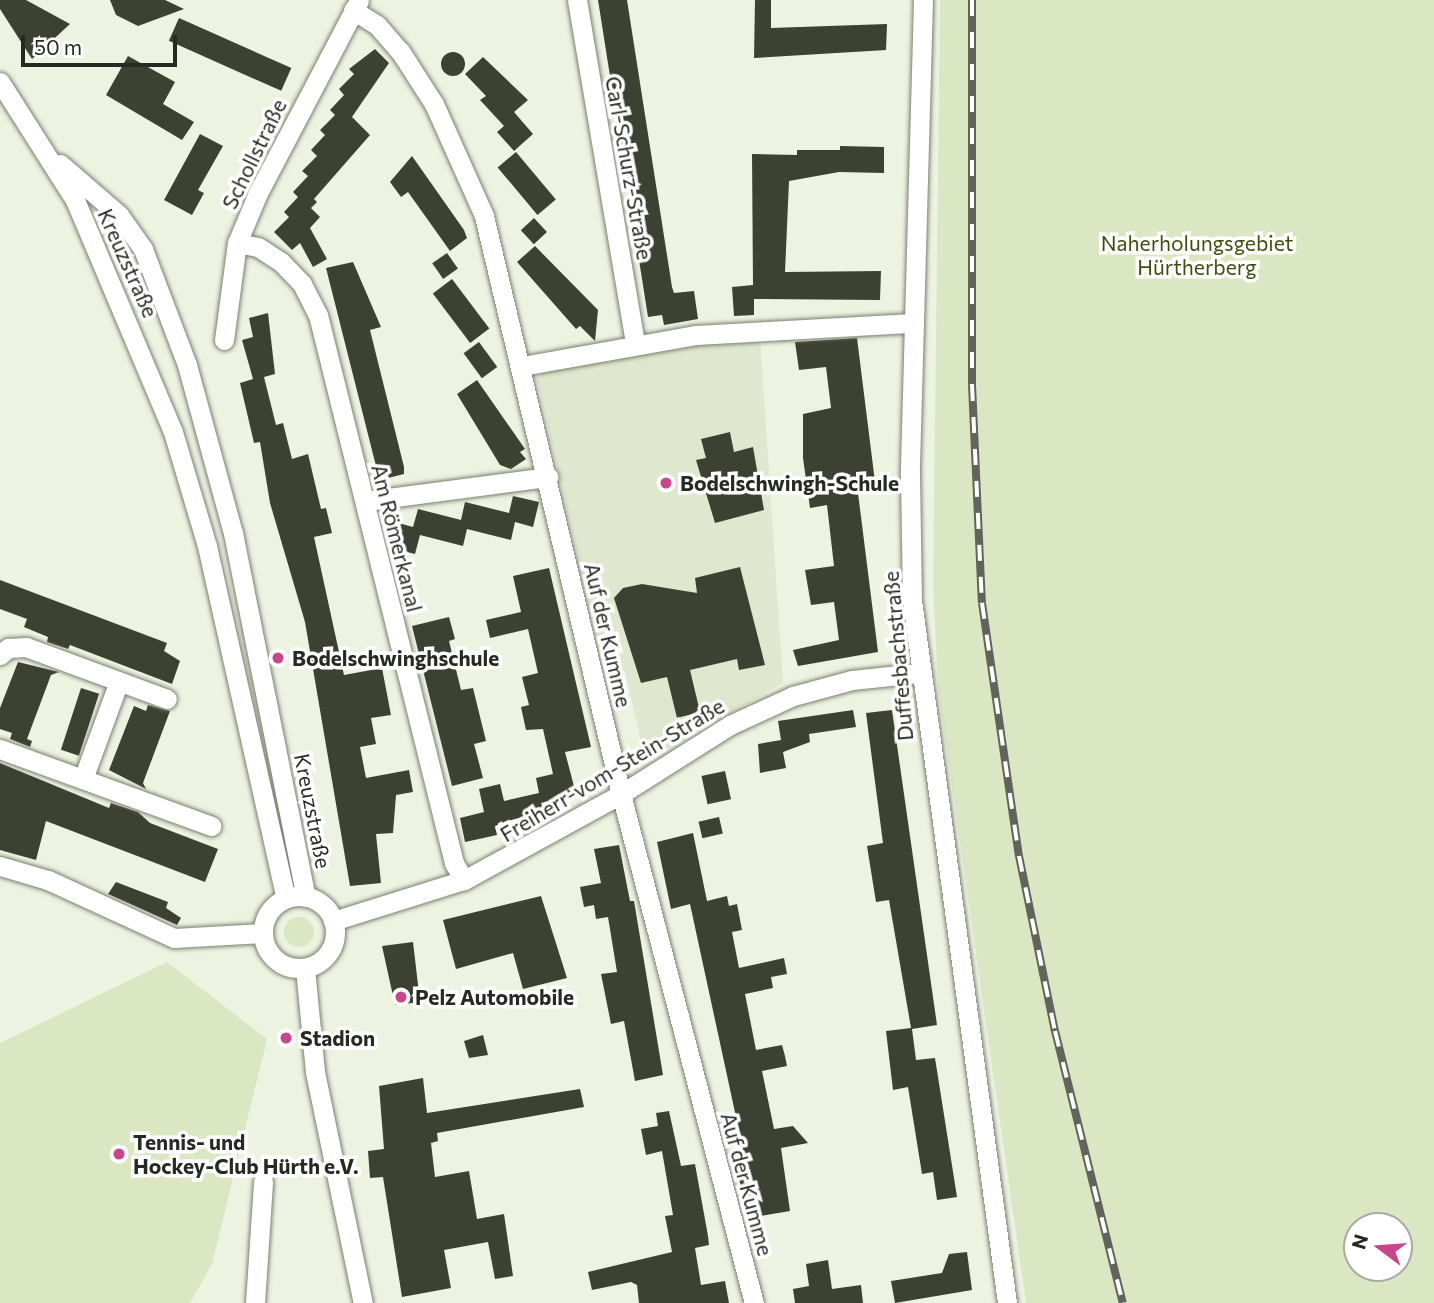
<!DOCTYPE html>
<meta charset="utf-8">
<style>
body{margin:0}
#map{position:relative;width:1434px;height:1303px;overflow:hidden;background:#edf3e1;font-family:Commissioner,sans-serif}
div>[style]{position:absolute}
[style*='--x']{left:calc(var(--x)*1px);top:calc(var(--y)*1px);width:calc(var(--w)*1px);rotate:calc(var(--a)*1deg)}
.built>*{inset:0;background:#dfe8ce}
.green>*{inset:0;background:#dbe7c3}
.round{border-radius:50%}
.building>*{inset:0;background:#3c4132;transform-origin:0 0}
.roads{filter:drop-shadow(0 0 2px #7a806f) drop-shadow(0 0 2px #7a806f)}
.street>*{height:19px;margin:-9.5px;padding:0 9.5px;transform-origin:9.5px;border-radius:9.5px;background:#fff}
.street>.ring{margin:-9.5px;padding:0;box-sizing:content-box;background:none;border:19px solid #fff;border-radius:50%}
.rail>*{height:8px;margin-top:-4px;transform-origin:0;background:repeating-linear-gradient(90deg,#fff 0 16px,#61645b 0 32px);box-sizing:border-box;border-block:2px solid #61645b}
.dots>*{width:19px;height:19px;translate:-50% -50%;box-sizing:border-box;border:4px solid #fff;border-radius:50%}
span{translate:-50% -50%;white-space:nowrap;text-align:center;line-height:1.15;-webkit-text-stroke:7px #fff;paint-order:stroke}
.street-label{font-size:21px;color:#272923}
.park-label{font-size:21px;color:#3e4e0c}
.poi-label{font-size:21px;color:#272923;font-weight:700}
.left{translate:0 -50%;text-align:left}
.north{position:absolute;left:1343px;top:1212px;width:70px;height:70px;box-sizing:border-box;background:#fff;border:2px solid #a9a9a7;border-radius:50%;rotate:286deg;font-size:19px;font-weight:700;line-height:28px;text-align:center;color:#272923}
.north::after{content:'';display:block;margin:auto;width:24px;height:32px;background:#c9468c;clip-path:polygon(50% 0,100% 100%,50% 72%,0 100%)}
.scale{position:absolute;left:21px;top:35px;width:156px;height:32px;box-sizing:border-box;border:4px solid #272923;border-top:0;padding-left:9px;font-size:21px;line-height:24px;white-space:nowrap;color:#272923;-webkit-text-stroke:5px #fff;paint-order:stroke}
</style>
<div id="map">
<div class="built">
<i style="clip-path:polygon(760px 337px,783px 683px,655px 755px,644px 754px,625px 671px,603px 664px,537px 380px,543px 369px)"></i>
</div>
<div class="green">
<i style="clip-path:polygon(evenodd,940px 0,1434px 0,1434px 1303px,1026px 1303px,938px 689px,933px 586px,940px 0,1357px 1226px,1399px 1226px,1399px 1268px,1357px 1268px,1357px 1226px)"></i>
<i class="round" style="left:284px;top:917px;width:30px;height:30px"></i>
<i style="clip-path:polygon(167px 962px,267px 1039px,212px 1264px,190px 1303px,0 1303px,0 1043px)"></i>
</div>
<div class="building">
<i style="clip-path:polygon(0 0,26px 0,70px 24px,32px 59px,0 9px)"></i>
<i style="clip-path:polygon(110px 0,165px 0,184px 9px,138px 26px,116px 15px)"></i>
<i style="clip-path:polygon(598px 0,627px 0,672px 287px,674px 293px,694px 291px,698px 319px,664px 325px,662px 315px,648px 317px)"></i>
<i style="clip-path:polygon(755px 0,771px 0,771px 28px,887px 24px,886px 50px,754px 58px)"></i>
<i style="left:179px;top:18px;width:123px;height:25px;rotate:24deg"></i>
<i style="clip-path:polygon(375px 49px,389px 63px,352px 117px,370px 135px,314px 199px,317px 202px,311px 208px,320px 217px,310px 228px,327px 259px,313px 267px,300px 243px,292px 250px,274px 232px,289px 217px,284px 212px,298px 197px,293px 192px,308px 176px,302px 171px,317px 156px,311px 150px,325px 135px,320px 130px,335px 115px,330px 110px,344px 95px,339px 89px,354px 74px,349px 69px)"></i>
<i class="round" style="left:441px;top:52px;width:24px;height:24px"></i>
<i style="clip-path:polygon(128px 56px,175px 82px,163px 104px,194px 122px,182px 140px,106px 95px)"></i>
<i style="clip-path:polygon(483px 57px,528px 100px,514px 112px,533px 134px,514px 151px,497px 132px,504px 126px,480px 100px,486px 96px,465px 74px)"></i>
<i style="clip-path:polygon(200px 134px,223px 146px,198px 190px,204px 193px,192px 215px,164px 200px)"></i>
<i style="clip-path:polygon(840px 146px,884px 147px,884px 173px,839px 172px,789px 181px,785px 272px,881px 271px,880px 300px,754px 299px,754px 315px,734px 316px,732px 287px,753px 285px,752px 154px,797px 155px,797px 150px,840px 150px)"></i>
<i style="left:516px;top:152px;width:62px;height:24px;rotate:50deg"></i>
<i style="clip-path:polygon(412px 156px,464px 230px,467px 238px,450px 251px,408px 192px,401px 197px,390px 182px)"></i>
<i style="left:534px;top:218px;width:19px;height:18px;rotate:47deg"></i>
<i style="clip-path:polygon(535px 246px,598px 310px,595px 341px,580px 326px,576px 329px,517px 262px)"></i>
<i style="left:447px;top:253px;width:19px;height:18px;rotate:55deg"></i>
<i style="clip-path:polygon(353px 262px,381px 327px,370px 330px,404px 467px,404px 474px,388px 478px,385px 468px,377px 470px,326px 268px)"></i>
<i style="left:452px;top:279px;width:62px;height:24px;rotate:53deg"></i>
<i style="clip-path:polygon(268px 313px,275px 374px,264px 377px,276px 425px,283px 423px,292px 459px,308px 454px,321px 509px,326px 508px,332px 533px,314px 537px,344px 675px,382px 668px,391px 715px,371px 718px,376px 744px,360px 747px,366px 778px,409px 770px,413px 792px,396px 795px,393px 833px,376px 834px,381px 883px,350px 886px,305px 622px,270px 503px,260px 442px,254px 443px,240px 383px,253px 379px,242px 340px,253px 337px,249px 318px)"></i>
<i style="clip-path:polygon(857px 338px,876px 490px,858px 493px,878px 652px,798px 666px,793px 650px,839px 640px,834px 602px,811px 605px,805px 570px,834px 566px,827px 505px,810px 508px,803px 458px,803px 414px,831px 408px,826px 367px,799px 370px,795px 342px)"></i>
<i style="left:479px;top:342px;width:31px;height:19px;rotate:54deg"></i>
<i style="clip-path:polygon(477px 380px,525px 449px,520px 452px,526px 459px,511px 469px,500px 465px,457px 394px)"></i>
<i style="clip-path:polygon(730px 432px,734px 452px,753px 447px,764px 510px,715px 523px,696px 460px,706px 458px,701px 439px)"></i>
<i style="clip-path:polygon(513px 496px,539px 502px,533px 527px,515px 522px,511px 540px,467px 529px,463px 546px,420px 535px,415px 554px,388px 547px,391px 521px,413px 527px,418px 509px,461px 520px,465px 502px,509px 513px)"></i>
<i style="clip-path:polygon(740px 567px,765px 665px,739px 670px,737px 659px,690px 670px,700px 712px,677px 718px,667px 677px,641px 683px,614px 598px,623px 588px,642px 584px,697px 593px,695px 578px)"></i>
<i style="clip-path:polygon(549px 568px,591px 747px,565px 752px,576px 794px,541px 803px,544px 812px,507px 821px,495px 826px,497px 835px,465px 842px,460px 818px,484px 812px,479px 789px,500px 784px,504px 801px,539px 793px,536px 778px,553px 774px,543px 729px,526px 730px,521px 707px,529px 705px,522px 677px,538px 673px,528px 629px,490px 638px,486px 620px,521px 612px,513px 576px)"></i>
<i style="clip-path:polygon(0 580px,167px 643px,164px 651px,180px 661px,172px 684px,70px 645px,68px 649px,47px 642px,48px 637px,24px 627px,27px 619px,0 609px)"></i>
<i style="clip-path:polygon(449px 617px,455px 639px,449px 641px,461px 690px,473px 688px,486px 741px,474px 744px,483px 778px,452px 786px,412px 626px)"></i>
<i style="clip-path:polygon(18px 662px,59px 672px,51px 675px,27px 739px,32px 741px,30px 747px,10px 739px,12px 733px,0 729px,0 708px)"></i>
<i style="left:81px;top:688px;width:19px;height:65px;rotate:18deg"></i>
<i style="clip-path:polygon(148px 705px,170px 711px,143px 783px,146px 789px,109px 770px,134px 706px,146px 711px)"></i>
<i style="clip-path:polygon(853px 710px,856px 727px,809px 734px,810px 742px,783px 752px,786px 768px,760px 773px,758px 744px,781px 740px,778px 721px)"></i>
<i style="clip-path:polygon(892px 710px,937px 1025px,912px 1029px,916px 1060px,935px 1058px,957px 1197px,937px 1200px,933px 1172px,922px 1174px,908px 1087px,893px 1090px,886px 1031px,911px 1028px,889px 900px,876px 902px,867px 846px,883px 843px,866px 713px)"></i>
<i style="clip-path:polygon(0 763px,109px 808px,111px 803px,138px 812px,150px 823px,218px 849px,205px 882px,46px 821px,36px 860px,0 850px)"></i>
<i style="left:725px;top:771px;width:29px;height:24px;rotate:78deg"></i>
<i style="left:719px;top:817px;width:17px;height:21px;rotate:77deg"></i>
<i style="clip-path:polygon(693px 833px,707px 901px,727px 896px,729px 906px,737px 904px,742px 930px,732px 932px,739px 968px,784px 958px,787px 974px,771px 977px,773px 988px,745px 994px,756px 1050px,782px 1045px,785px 1056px,787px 1066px,762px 1071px,774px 1129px,793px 1126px,808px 1143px,781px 1148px,790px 1211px,748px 1218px,734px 1156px,744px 1154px,690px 904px,671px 909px,657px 842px)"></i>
<i style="clip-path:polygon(619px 845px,630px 901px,634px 901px,663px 1075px,635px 1081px,624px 1021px,611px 1024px,601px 974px,617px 972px,608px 917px,596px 919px,594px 905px,584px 907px,580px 887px,601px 883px,594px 849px)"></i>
<i style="clip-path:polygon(116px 882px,168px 902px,166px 908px,181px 918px,177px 925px,108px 894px)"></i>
<i style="clip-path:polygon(541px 896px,567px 978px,523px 989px,513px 953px,456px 969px,443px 920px)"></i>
<i style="clip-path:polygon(413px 942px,420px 1002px,395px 1005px,382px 946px)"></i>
<i style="clip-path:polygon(483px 1035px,488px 1055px,469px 1058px,464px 1041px)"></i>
<i style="clip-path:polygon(423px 1078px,427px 1113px,580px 1089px,584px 1107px,437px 1133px,438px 1141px,431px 1143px,435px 1177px,469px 1171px,477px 1219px,504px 1214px,513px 1276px,495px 1279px,488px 1242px,444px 1250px,451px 1288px,402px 1297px,383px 1177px,370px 1178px,368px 1151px,384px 1149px,379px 1086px)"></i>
<i style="clip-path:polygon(669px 1111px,681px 1166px,695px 1164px,708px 1236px,709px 1245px,695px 1248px,701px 1285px,725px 1281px,729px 1303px,639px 1303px,637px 1285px,631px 1282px,592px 1290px,588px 1272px,672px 1252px,665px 1216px,673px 1215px,662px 1151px,646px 1155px,641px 1129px,658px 1126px,656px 1113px)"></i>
<i style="clip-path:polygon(967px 1252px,972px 1290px,895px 1303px,891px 1281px,942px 1273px,949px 1254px)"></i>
<i style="clip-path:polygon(828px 1260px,832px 1289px,861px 1285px,863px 1303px,795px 1303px,793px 1289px,809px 1286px,806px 1264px)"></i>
</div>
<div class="roads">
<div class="street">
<i style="--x:577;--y:0;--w:349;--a:80.4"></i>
<i style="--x:923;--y:0;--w:474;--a:91.6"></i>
<i style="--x:910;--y:474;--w:126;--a:89.1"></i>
<i style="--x:912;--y:600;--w:709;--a:82.3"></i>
<i style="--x:353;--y:10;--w:28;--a:32"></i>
<i style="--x:377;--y:25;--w:35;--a:49"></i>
<i style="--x:400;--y:51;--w:63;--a:57.3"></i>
<i style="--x:434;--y:104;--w:123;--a:65.9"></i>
<i style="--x:484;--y:216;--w:594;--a:76.67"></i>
<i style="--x:621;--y:794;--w:526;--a:75.36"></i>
<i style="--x:0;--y:82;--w:140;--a:57.6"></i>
<i style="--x:75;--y:200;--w:252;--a:67.1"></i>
<i style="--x:173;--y:432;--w:119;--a:73.4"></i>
<i style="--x:207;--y:546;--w:361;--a:77.4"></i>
<i style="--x:60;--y:164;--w:78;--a:40.8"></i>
<i style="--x:119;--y:215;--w:42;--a:54.8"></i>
<i style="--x:143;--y:249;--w:124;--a:69.2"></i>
<i style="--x:187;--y:365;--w:174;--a:74.7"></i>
<i style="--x:233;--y:533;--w:371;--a:78.7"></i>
<i style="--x:237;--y:243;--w:21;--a:11"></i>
<i style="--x:258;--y:247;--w:27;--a:33"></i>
<i style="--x:281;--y:262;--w:30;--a:46"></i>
<i style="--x:302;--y:284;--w:35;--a:63"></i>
<i style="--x:318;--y:315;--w:565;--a:76.06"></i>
<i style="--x:454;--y:863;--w:20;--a:60"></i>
<i style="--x:224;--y:340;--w:98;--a:-82.4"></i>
<i style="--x:237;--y:243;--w:54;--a:-67.2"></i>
<i style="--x:258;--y:193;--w:217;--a:-62.3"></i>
<i style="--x:522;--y:366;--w:177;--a:-10.1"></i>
<i style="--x:696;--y:335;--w:217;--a:-3.2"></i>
<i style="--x:365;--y:501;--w:185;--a:-7.5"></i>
<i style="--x:0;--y:655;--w:11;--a:-41"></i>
<i style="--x:8;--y:648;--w:18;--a:-3"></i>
<i style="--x:26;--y:647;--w:150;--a:20.2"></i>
<i style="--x:0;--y:749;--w:225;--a:20"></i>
<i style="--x:83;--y:779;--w:104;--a:-69.8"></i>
<i style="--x:0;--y:866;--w:50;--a:16.3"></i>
<i style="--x:48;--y:880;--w:139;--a:24.7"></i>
<i style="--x:174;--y:938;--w:89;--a:-3.2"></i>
<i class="ring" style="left:263px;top:896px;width:53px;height:53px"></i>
<i style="--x:333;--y:921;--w:137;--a:-17.4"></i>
<i style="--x:464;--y:880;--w:179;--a:-28.7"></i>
<i style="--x:621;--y:794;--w:129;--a:-32.3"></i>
<i style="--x:730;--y:725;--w:69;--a:-24.7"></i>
<i style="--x:793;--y:696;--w:61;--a:-15.2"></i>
<i style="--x:852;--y:680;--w:66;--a:-6.1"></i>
<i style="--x:305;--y:968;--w:104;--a:84.5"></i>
<i style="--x:315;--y:1072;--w:236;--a:78.3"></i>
<i style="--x:255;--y:1303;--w:122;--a:-86.2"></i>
</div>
</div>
<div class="rail">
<i style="--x:972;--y:0;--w:385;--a:90"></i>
<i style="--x:972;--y:385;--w:218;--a:87.4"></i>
<i style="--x:982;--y:603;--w:256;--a:81.7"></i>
<i style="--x:1019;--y:856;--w:179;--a:78.4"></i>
<i style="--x:1055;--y:1031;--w:280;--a:76"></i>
</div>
<div class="dots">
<i style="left:666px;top:483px;background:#c9468c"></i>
<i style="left:278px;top:658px;background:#c9468c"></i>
<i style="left:401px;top:997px;background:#c9468c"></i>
<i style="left:286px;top:1038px;background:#c9468c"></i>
<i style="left:119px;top:1154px;background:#c9468c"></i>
</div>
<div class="street-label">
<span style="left:254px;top:154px;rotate:-64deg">Schollstraße</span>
<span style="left:629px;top:168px;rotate:80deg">Carl-Schurz-Straße</span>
<span style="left:128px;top:263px;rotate:66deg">Kreuzstraße</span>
<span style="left:397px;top:538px;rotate:76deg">Am Römerkanal</span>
<span style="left:608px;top:635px;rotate:77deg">Auf der Kumme</span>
<span style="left:898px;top:656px;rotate:-95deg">Duffesbachstraße</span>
<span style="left:612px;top:770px;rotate:-31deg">Freiherr-vom-Stein-Straße</span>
<span style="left:313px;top:811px;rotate:79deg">Kreuzstraße</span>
<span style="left:747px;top:1184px;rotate:75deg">Auf der Kumme</span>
</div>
<div class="park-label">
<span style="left:1197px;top:255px">Naherholungsgebiet<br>Hürtherberg</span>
</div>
<div class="poi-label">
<span class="left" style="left:680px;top:483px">Bodelschwingh-Schule</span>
<span class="left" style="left:292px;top:658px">Bodelschwinghschule</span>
<span class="left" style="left:415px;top:997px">Pelz Automobile</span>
<span class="left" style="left:300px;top:1038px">Stadion</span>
<span class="left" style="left:133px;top:1154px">Tennis- und<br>Hockey-Club Hürth e.V.</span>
</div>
<div class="north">N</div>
<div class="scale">50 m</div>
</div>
